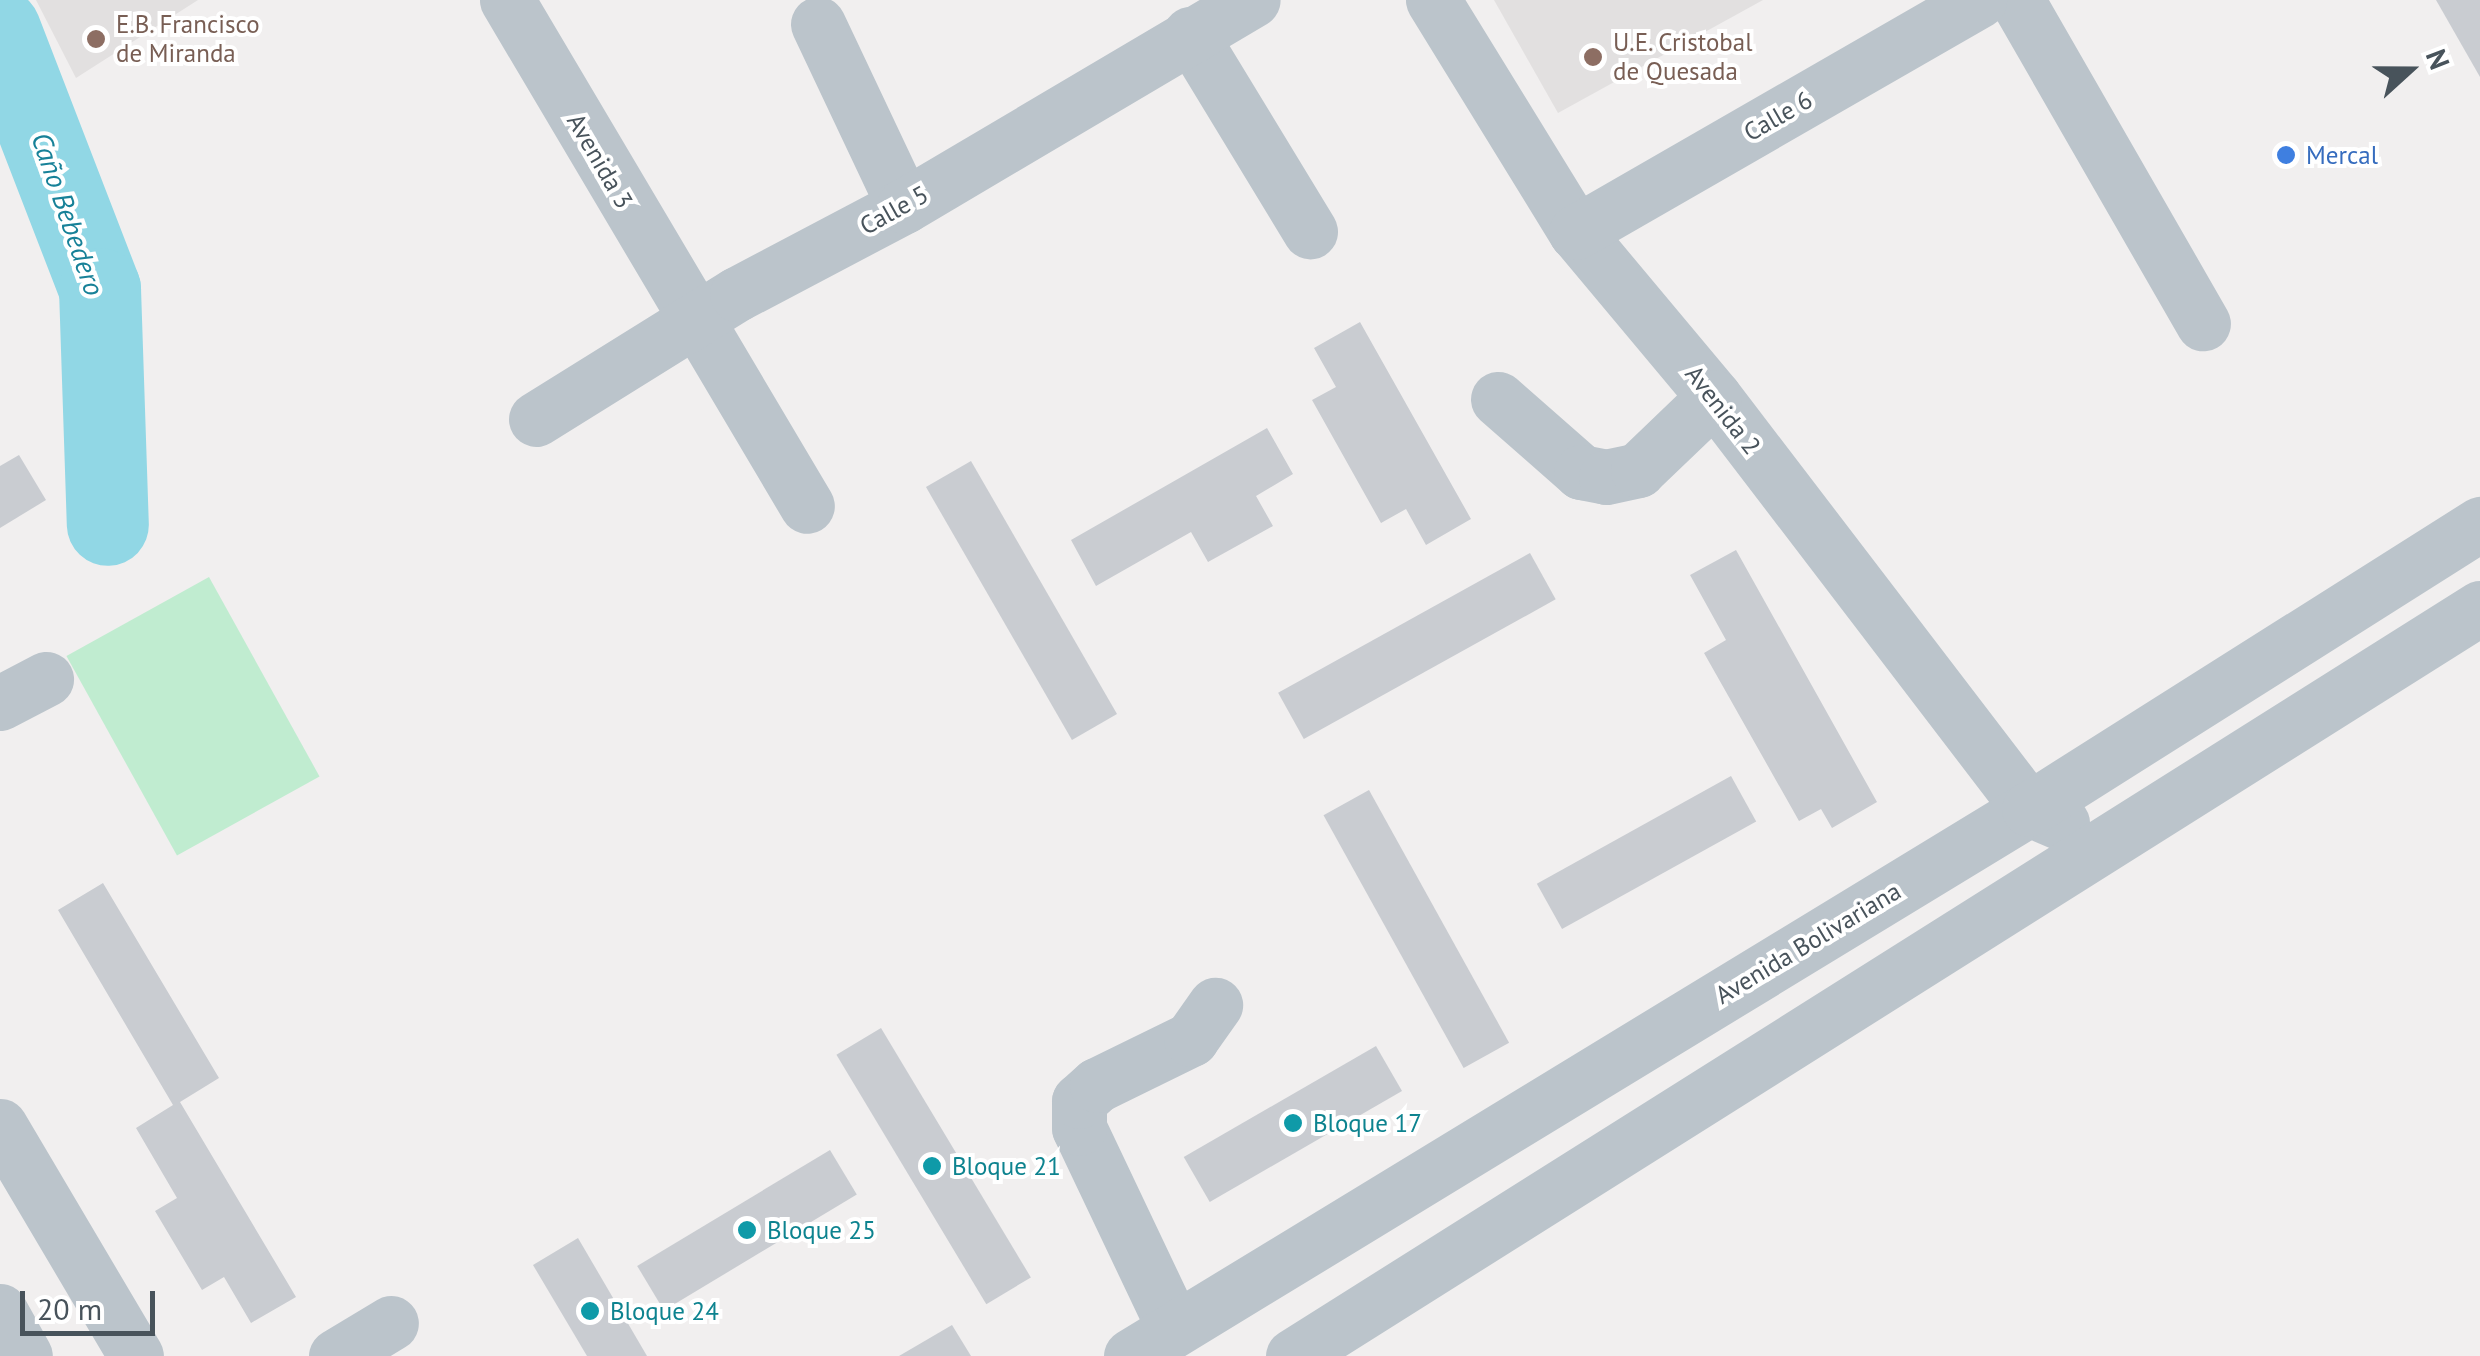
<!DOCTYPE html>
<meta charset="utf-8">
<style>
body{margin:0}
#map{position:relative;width:2480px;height:1356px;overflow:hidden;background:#f1efef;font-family:"PT Sans",sans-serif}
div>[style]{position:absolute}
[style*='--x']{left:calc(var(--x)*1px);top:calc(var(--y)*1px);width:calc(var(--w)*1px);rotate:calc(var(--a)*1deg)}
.education>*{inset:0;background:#e2e0e0}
.green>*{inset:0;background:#c0ecd0;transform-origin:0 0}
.river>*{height:82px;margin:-41px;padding:0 41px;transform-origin:41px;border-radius:41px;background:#91d7e5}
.building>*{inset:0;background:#c9ccd1;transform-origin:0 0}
.minor>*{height:55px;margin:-27.5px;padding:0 27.5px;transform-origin:27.5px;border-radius:27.5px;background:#bbc4cb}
.dots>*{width:28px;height:28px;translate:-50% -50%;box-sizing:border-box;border:5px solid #fff;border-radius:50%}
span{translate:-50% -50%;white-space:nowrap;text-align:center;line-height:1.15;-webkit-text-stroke:8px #fff;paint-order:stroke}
.education-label{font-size:25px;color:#785e54}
.left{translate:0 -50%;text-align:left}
.street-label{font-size:25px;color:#48535b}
.shop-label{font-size:25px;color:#366cbe}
.culture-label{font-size:25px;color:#0d838f}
.water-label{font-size:28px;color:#178198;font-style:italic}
.north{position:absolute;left:2360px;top:20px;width:100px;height:100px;-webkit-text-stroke:8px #fff;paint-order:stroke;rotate:69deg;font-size:28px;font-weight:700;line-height:40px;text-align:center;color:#48535b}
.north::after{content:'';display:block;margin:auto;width:35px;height:45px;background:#48535b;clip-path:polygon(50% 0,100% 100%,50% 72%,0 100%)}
.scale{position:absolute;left:20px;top:1291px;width:135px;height:45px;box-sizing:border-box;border:5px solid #48535b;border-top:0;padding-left:12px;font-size:30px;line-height:35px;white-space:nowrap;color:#48535b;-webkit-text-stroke:8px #fff;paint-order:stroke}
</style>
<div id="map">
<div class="education">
<i style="clip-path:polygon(36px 0,198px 0,76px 78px)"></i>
<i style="clip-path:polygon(1494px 0,1763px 0,1558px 113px)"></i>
</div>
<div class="green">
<i style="left:209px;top:577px;width:228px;height:163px;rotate:61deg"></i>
</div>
<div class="river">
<i style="--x:0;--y:30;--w:278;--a:68.9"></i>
<i style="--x:100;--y:289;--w:236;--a:88.1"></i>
</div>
<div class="building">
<i style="clip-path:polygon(2436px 0,2480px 0,2480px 77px)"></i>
<i style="clip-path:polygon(1360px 322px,1471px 519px,1426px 545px,1406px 509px,1381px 523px,1312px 400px,1336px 387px,1314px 348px)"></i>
<i style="clip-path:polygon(1267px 428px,1293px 474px,1256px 496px,1273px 526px,1208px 562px,1191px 532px,1096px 586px,1071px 540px)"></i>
<i style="clip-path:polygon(19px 455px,46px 500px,0 528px,0 466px)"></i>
<i style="left:971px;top:461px;width:292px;height:52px;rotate:60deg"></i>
<i style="clip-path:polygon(1736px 550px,1877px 802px,1832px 828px,1821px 809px,1799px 821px,1704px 653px,1726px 640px,1690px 575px)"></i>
<i style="left:1530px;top:553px;width:53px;height:288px;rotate:61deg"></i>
<i style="left:1731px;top:776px;width:52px;height:222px;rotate:61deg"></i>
<i style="left:1369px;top:790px;width:289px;height:52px;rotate:61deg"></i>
<i style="clip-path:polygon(103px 883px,219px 1078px,180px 1102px,296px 1297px,251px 1323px,224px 1277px,202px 1290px,155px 1211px,177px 1198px,136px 1128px,173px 1105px,58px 910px)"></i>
<i style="left:881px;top:1028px;width:291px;height:52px;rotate:59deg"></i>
<i style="left:1376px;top:1046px;width:52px;height:222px;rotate:60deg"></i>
<i style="left:830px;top:1150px;width:52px;height:225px;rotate:59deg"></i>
<i style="clip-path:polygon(578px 1238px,647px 1356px,587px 1356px,533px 1265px)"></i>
<i style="clip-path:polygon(952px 1325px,971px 1356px,899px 1356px)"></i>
</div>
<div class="minor">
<i style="--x:507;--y:0;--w:588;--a:59.34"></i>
<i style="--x:1433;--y:0;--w:273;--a:58.4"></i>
<i style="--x:1576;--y:232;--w:215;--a:50.1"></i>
<i style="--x:1714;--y:397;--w:519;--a:52.6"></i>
<i style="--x:2029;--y:809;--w:36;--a:23"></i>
<i style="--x:2017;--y:0;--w:373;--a:60.1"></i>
<i style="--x:818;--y:24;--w:201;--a:64.7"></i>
<i style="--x:1190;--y:34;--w:231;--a:58.7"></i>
<i style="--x:1576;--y:232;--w:465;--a:-29.9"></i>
<i style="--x:1498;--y:399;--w:111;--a:41.3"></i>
<i style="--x:1581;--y:472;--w:25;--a:11"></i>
<i style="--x:1606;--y:477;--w:33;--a:-12"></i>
<i style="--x:1638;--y:470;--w:105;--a:-43.8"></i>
<i style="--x:536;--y:419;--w:237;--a:-31.9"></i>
<i style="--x:737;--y:294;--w:189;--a:-27.8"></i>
<i style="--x:904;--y:206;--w:405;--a:-30.6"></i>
<i style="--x:0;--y:703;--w:52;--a:-27.6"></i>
<i style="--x:0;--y:1126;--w:267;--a:59.4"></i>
<i style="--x:0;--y:1311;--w:51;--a:60.9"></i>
<i style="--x:1174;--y:1328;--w:221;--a:-115.4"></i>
<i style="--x:1079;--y:1128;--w:27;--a:-90"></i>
<i style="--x:1079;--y:1101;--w:24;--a:-42"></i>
<i style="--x:1097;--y:1085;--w:105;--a:-26.1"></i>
<i style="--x:1191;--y:1039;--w:42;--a:-54.8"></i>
<i style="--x:336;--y:1356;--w:64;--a:-31"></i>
<i style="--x:1131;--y:1356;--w:1051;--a:-31.35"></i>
<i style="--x:2029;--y:809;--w:534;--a:-32.29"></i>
<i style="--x:1293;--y:1356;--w:1403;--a:-32.22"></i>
</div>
<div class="dots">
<i style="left:96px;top:39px;background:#8d6e63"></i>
<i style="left:1593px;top:57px;background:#8d6e63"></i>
<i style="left:2286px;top:155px;background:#3f7fe0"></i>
<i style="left:1293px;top:1123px;background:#0f9aa8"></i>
<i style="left:932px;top:1166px;background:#0f9aa8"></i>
<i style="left:747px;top:1230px;background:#0f9aa8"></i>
<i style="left:590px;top:1311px;background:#0f9aa8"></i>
</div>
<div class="education-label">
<span class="left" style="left:116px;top:39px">E.B. Francisco<br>de Miranda</span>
<span class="left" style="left:1613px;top:57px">U.E. Cristobal<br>de Quesada</span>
</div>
<div class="street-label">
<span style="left:1778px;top:116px;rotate:-30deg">Calle 6</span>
<span style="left:600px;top:161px;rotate:60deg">Avenida 3</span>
<span style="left:894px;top:210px;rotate:-29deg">Calle 5</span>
<span style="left:1723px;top:410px;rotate:52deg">Avenida 2</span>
<span style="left:1808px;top:943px;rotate:-31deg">Avenida Bolivariana</span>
</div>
<div class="shop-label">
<span class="left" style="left:2306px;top:155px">Mercal</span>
</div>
<div class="culture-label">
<span class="left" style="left:1313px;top:1123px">Bloque 17</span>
<span class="left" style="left:952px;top:1166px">Bloque 21</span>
<span class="left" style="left:767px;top:1230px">Bloque 25</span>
<span class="left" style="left:610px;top:1311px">Bloque 24</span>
</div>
<div class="water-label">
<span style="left:68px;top:214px;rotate:71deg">Caño Bebedero</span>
</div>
<div class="north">N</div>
<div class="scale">20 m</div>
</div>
